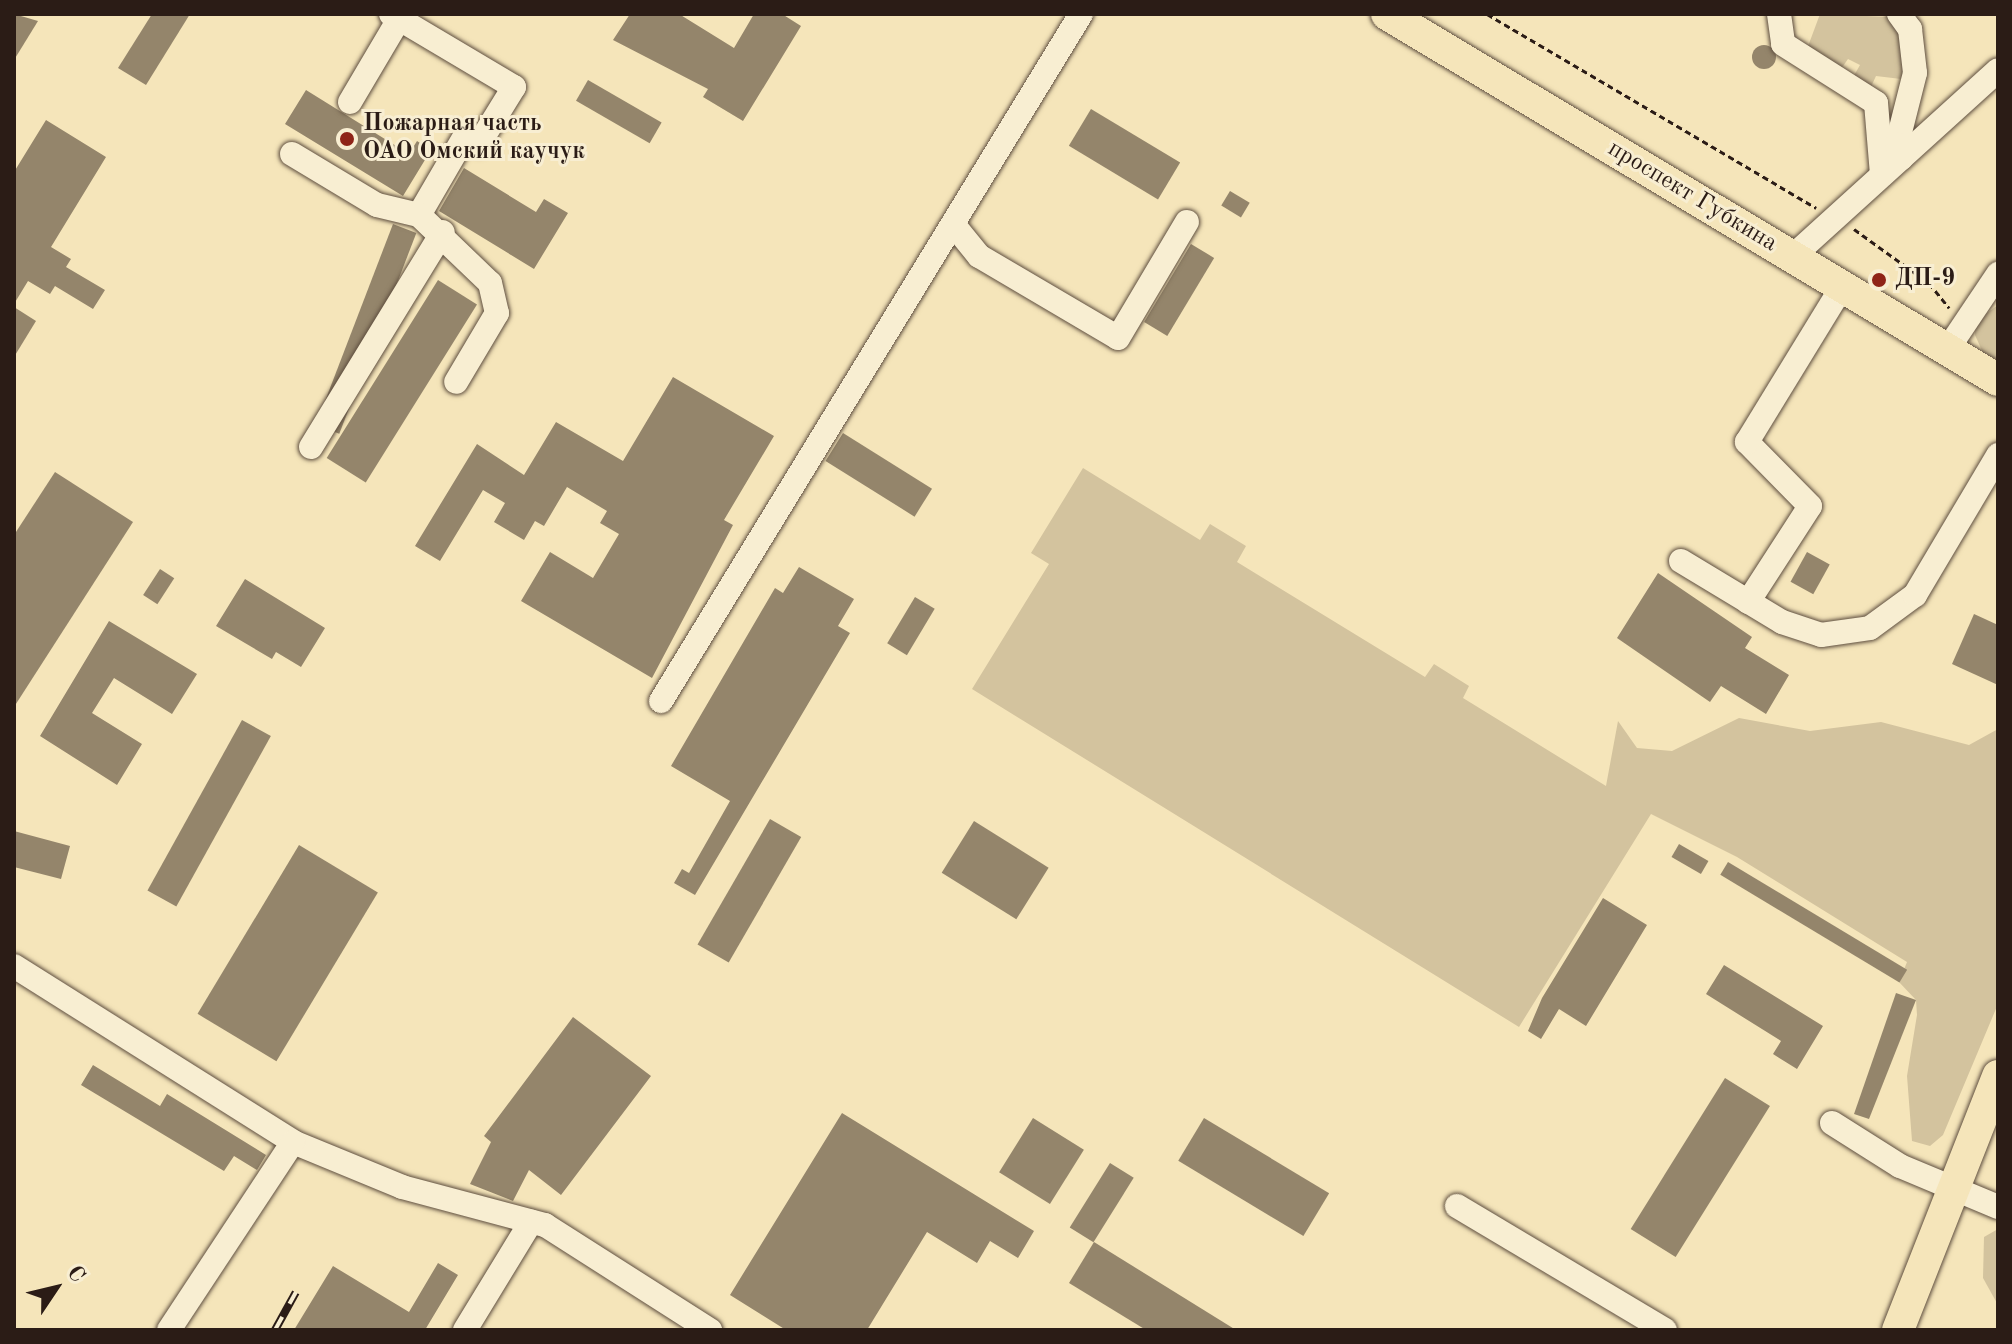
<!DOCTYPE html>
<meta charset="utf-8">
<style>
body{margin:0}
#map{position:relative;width:2012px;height:1344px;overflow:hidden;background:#f5e5ba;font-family:"Old Standard TT",serif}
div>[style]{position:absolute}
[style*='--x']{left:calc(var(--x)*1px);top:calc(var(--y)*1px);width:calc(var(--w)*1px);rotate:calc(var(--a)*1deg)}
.green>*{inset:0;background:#d3c39e}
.building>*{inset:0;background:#94856b;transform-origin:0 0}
.round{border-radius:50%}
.path>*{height:3px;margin-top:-1.5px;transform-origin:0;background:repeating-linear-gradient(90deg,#2b1c16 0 6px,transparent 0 10px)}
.roads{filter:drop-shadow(0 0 2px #5e4e3f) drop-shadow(0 0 2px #5e4e3f)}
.minor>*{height:24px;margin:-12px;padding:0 12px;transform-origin:12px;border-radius:12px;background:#f8eed2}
.major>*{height:32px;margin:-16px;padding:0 16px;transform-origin:16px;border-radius:16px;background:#f5e5ba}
.rail>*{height:8px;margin-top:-4px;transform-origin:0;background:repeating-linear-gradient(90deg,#f8eed2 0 15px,#2b1c16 0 30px);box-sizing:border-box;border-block:2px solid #2b1c16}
.dots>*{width:22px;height:22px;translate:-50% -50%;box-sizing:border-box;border:4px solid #f8eed2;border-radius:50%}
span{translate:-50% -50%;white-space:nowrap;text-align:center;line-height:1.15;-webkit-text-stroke:6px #f8eed2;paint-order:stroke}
.poi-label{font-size:24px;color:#2b1c16;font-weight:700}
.left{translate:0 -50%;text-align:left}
.street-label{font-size:24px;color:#2b1c16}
.frame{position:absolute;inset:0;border:16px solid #2b1c16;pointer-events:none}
.north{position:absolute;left:16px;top:1248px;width:80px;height:80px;-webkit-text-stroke:6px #f8eed2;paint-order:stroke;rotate:55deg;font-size:22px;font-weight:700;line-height:32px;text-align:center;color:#2b1c16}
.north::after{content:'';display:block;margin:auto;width:28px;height:36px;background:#2b1c16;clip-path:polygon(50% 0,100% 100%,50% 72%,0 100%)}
</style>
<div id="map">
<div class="green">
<i style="clip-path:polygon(1820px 14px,1890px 17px,1902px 31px,1908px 66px,1901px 79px,1876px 76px,1870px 89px,1852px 79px,1860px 65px,1848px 59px,1839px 72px,1807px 49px)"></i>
<i style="clip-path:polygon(1998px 305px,1998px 360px,1983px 353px,1975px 335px,1976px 321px)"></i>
<i style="clip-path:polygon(1083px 468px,1200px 540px,1210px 524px,1246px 546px,1237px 562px,1425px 677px,1434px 664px,1469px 686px,1463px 698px,1606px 786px,1618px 721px,1637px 748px,1672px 751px,1739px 718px,1810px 731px,1881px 722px,1969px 745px,1998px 729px,1998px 1004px,1943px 1135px,1930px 1146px,1912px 1141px,1907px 1076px,1917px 1015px,1916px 1000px,1899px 982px,1907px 962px,1737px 857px,1651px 814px,1519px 1027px,972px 689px,1049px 564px,1031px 553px)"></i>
<i style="clip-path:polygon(1998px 1229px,1998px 1305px,1983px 1278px,1984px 1237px)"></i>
</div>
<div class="building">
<i style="clip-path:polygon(14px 14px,38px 21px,14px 60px)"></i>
<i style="clip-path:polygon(152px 14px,190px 14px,146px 85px,118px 68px)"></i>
<i style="clip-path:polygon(630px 14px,679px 14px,734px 48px,754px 14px,782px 14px,801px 26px,743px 121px,703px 97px,708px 89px,613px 40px)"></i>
<i class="round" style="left:1752px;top:45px;width:24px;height:24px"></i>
<i style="left:588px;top:80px;width:85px;height:24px;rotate:30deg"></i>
<i style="clip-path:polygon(306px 90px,409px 154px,417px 141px,431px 150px,403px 196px,285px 124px)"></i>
<i style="left:1091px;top:109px;width:104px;height:43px;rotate:31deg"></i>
<i style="clip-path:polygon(46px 120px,106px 157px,51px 247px,71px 259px,66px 267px,105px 290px,93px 309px,55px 286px,50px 294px,28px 281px,14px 304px,14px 172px)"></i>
<i style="clip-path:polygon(464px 168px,536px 212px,544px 199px,568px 213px,534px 269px,439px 211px)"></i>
<i style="left:1230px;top:191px;width:23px;height:17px;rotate:31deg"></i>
<i style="left:393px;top:224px;width:25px;height:215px;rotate:21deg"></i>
<i style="left:1191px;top:244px;width:27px;height:91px;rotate:31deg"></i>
<i style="left:438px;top:280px;width:46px;height:210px;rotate:32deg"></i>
<i style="clip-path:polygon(14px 307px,36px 321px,14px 357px)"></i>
<i style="clip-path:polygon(673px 377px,774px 436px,724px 520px,733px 525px,652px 678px,521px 601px,550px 552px,593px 578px,619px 534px,600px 523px,607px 511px,567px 487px,544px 526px,535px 521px,524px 540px,494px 522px,505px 503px,483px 490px,440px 561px,415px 546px,477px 444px,524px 475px,556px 422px,623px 461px)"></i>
<i style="left:843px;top:433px;width:105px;height:33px;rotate:32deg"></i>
<i style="clip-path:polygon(55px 472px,133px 522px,14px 707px,14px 535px)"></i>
<i style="left:1807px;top:552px;width:26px;height:34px;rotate:29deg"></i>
<i style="clip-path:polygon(799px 567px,854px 599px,838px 626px,850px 633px,695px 895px,674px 883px,682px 869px,689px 873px,730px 801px,671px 766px,775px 588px,783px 593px)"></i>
<i style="left:160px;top:569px;width:17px;height:31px;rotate:33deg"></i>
<i style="clip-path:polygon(1658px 573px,1752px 637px,1745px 648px,1789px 675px,1766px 714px,1721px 686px,1710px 702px,1617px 638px)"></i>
<i style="clip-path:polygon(245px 579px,325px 628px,301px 667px,276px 652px,272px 659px,216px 626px)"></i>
<i style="left:915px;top:597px;width:23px;height:54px;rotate:31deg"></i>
<i style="clip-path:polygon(1974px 614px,1998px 625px,1998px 685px,1952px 664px)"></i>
<i style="clip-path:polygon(109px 621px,197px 674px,172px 714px,114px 678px,92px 713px,142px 744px,117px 785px,40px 736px)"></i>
<i style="left:242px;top:720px;width:33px;height:195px;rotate:29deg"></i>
<i style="left:770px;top:819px;width:36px;height:145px;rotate:30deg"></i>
<i style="left:974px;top:821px;width:88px;height:61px;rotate:32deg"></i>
<i style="clip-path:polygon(14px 831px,70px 846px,61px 879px,14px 867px)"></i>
<i style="left:1679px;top:844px;width:34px;height:15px;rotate:30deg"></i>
<i style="left:299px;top:845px;width:92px;height:197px;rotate:31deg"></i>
<i style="left:1728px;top:862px;width:209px;height:15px;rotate:31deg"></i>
<i style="clip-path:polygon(1603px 898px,1647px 925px,1586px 1026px,1559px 1009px,1541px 1039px,1528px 1031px,1542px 998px)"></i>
<i style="clip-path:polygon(1724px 965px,1823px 1026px,1797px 1069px,1773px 1054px,1781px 1041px,1706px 994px)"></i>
<i style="clip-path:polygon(1896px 993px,1916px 1000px,1869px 1119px,1854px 1114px)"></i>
<i style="clip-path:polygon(573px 1017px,651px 1076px,561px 1195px,529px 1170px,513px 1201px,470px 1184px,491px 1142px,484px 1136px)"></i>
<i style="clip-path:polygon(93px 1065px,160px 1106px,167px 1094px,266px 1155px,257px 1170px,234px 1156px,224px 1171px,81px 1085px)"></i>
<i style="left:1725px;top:1078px;width:53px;height:178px;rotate:32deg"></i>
<i style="clip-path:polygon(842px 1113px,1034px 1231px,1018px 1258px,990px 1241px,977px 1263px,927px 1232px,867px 1330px,786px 1330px,730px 1295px)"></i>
<i style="left:1033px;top:1118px;width:60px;height:64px;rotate:32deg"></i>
<i style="left:1204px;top:1118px;width:146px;height:50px;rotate:31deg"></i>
<i style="left:1110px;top:1163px;width:28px;height:76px;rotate:32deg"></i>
<i style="clip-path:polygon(1094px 1242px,1236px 1330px,1146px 1330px,1069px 1283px)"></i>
<i style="clip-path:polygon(438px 1263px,458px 1275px,425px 1330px,294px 1330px,333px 1266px,409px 1312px)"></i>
</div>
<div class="path">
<i style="--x:1487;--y:14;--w:382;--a:30.5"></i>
<i style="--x:1854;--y:229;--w:92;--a:35.8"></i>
<i style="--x:1929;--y:283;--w:32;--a:51"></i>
</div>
<div class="roads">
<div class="minor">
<i style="--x:391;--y:14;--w:143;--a:30.7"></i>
<i style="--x:514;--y:87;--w:67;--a:121.6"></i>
<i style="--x:479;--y:144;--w:16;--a:-150"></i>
<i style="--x:465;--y:136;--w:91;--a:120.2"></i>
<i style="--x:419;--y:215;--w:98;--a:43.8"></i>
<i style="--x:490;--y:283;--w:31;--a:77"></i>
<i style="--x:497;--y:313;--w:80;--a:120.7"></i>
<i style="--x:1779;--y:14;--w:30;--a:82"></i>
<i style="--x:1783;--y:44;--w:110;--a:32.4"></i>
<i style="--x:1876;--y:103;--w:72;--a:85.2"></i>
<i style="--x:1899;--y:14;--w:19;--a:54"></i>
<i style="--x:1910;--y:29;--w:44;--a:83.5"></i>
<i style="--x:1915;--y:73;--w:73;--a:104.2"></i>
<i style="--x:1897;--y:144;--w:15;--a:74"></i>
<i style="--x:350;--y:102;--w:102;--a:-59.4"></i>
<i style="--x:292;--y:154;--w:99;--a:31"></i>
<i style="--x:377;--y:205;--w:43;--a:13.4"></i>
<i style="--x:953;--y:224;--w:41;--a:50.9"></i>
<i style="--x:979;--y:256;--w:161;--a:30.5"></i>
<i style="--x:1118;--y:338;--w:135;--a:-59.3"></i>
<i style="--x:1792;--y:257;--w:278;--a:-42.2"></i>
<i style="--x:1947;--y:350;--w:92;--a:-56.1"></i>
<i style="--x:311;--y:447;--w:252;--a:-58.5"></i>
<i style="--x:1681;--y:561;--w:118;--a:31.1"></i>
<i style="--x:1782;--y:622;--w:41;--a:18.4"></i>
<i style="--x:1821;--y:635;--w:49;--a:-8.1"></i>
<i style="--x:1870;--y:628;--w:56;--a:-36.3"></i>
<i style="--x:1915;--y:595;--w:163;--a:-59.3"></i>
<i style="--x:1748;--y:602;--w:114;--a:-57.1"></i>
<i style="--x:1810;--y:506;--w:90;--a:-134.5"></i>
<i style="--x:1747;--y:442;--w:182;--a:-58.5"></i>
<i style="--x:661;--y:701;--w:805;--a:-58.56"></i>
<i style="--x:14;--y:966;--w:330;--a:32.2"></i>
<i style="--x:293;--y:1142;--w:118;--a:22.4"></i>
<i style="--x:402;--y:1187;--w:148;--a:14.9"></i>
<i style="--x:545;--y:1225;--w:196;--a:32.5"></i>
<i style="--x:1832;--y:1123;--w:80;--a:32.3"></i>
<i style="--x:1900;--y:1166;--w:106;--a:22.7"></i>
<i style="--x:1457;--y:1206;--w:242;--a:30.8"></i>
<i style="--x:169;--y:1330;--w:225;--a:-56.6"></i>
<i style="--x:465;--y:1330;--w:127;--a:-58.6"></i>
</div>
<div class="major">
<i style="--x:1387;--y:14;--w:712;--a:30.92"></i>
<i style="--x:1898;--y:1330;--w:273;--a:-68.5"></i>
</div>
</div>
<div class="rail">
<i style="--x:275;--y:1330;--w:43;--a:-61.1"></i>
</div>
<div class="dots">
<i style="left:347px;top:139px;background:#8f2418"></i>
<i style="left:1879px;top:280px;background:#8f2418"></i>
</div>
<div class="poi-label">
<span class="left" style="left:363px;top:139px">Пожарная часть<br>ОАО Омский каучук</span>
<span class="left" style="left:1895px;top:280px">ДП-9</span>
</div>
<div class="street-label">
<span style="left:1692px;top:197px;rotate:31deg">проспект Губкина</span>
</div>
<div class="frame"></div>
<div class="north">С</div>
</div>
